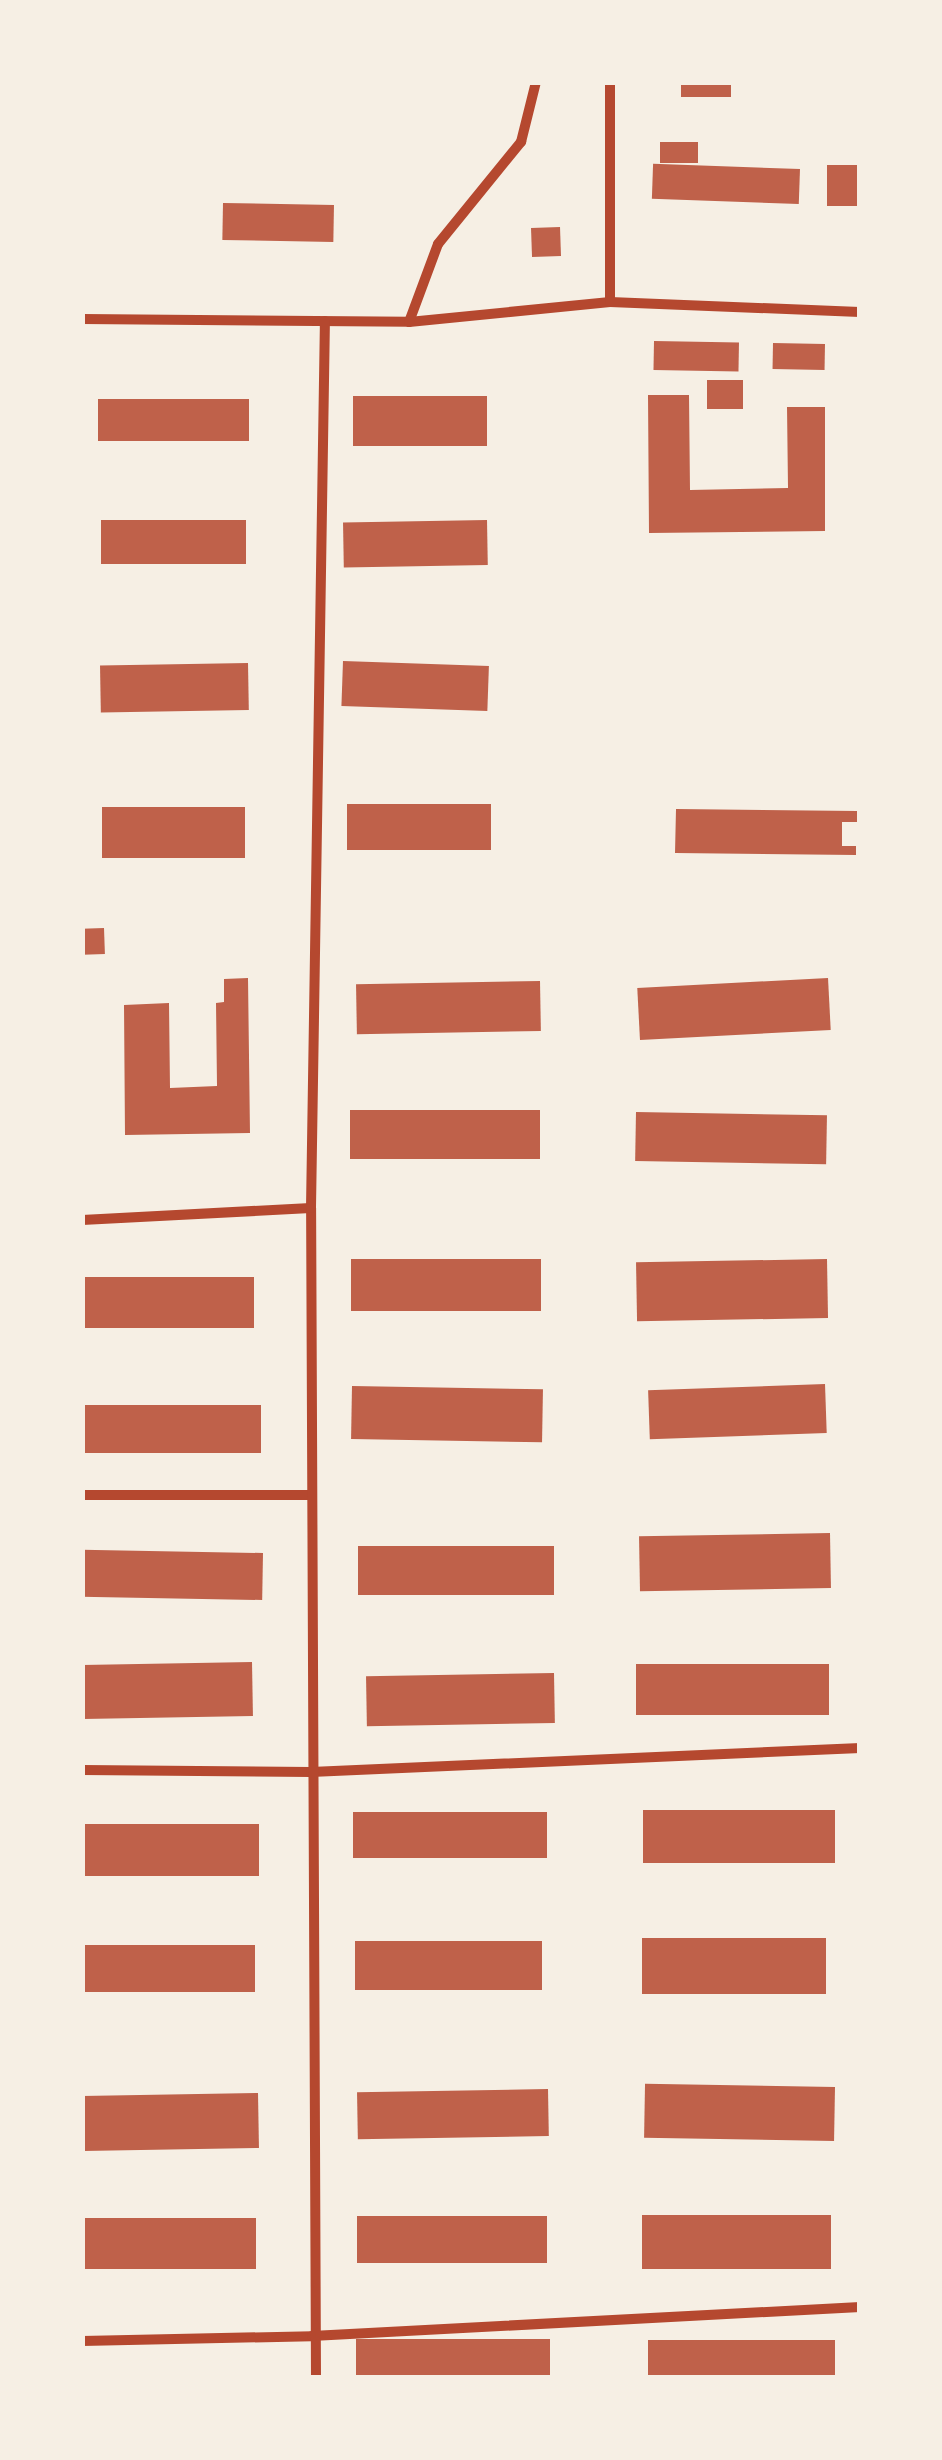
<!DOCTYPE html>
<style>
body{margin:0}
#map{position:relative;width:942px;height:2460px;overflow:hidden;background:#f6efe4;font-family:Lato,sans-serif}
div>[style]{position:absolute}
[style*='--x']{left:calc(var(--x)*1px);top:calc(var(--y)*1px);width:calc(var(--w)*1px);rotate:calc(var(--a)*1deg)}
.building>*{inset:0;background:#bf614a;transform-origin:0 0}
.minor>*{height:10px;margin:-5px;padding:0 5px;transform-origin:5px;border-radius:5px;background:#b5482f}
span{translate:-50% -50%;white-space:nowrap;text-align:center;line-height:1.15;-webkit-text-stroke:9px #f6efe4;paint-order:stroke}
.frame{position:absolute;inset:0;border:85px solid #f6efe4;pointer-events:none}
</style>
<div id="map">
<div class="building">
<i style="left:681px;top:82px;width:50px;height:15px"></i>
<i style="left:660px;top:142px;width:38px;height:21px"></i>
<i style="left:827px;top:165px;width:33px;height:41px"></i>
<i style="left:800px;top:169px;width:35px;height:147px;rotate:92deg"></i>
<i style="left:223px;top:203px;width:111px;height:37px;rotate:1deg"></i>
<i style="left:560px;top:227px;width:29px;height:29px;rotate:88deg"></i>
<i style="left:654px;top:341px;width:85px;height:29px;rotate:1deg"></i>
<i style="left:773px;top:343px;width:52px;height:26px;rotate:1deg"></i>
<i style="left:707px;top:380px;width:36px;height:29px"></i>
<i style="clip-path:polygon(648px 395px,689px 395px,690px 490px,788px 488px,787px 407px,825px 407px,825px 531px,649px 533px)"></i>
<i style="left:353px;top:396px;width:134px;height:50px"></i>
<i style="left:98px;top:399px;width:151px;height:42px"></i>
<i style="left:246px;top:520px;width:44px;height:145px;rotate:90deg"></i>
<i style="left:487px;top:520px;width:45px;height:144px;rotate:89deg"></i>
<i style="left:343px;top:661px;width:146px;height:45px;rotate:2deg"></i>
<i style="left:248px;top:663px;width:47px;height:148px;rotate:89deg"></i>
<i style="left:491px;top:804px;width:46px;height:144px;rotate:90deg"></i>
<i style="left:245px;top:807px;width:51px;height:143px;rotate:90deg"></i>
<i style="clip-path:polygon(676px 809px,857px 811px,857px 822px,842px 822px,842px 846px,856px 846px,856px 855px,675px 853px)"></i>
<i style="left:104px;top:928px;width:26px;height:22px;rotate:88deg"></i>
<i style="clip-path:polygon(248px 978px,250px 1133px,125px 1135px,124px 1005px,169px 1003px,170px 1088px,217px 1086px,216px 1003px,224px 1002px,224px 979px)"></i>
<i style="left:828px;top:978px;width:52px;height:191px;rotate:87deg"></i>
<i style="left:540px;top:981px;width:50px;height:184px;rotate:89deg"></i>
<i style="left:540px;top:1110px;width:49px;height:190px;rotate:90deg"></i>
<i style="left:636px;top:1112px;width:191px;height:49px;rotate:1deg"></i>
<i style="left:541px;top:1259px;width:52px;height:190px;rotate:90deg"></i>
<i style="left:827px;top:1259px;width:59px;height:191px;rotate:89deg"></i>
<i style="left:254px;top:1277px;width:51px;height:172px;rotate:90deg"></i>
<i style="left:825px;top:1384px;width:49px;height:177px;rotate:88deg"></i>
<i style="left:352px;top:1386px;width:191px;height:53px;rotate:1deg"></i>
<i style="left:261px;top:1405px;width:48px;height:179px;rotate:90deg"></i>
<i style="left:830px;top:1533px;width:55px;height:191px;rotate:89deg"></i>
<i style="left:358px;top:1546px;width:196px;height:49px"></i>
<i style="left:263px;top:1553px;width:47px;height:181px;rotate:91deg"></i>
<i style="left:252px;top:1662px;width:54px;height:170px;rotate:89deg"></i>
<i style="left:829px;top:1664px;width:51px;height:193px;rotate:90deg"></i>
<i style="left:554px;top:1673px;width:50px;height:188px;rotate:89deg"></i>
<i style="left:835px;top:1810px;width:53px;height:192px;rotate:90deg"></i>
<i style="left:353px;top:1812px;width:194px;height:46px"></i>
<i style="left:82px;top:1824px;width:177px;height:52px"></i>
<i style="left:826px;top:1938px;width:56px;height:184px;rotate:90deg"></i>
<i style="left:542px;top:1941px;width:49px;height:187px;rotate:90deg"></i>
<i style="left:255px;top:1945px;width:47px;height:173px;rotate:90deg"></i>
<i style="left:835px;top:2087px;width:54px;height:190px;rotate:91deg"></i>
<i style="left:548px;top:2089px;width:47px;height:191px;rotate:89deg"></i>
<i style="left:258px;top:2093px;width:55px;height:176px;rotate:89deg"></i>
<i style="left:831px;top:2215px;width:54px;height:189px;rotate:90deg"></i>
<i style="left:547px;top:2216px;width:47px;height:190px;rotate:90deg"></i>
<i style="left:256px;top:2218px;width:51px;height:174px;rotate:90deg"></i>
<i style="left:550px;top:2339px;width:39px;height:194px;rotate:90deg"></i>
<i style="left:648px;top:2340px;width:187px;height:38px"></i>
</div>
<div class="minor">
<i style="--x:610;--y:302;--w:220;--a:-90"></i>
<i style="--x:82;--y:319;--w:327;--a:0.5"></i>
<i style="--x:409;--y:322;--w:202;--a:-5.7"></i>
<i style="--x:610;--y:302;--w:250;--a:2.3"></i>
<i style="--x:409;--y:322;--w:83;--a:-69.6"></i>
<i style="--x:438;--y:244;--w:132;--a:-50.9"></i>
<i style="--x:521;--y:142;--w:62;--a:-76"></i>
<i style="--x:82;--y:1220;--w:229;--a:-3"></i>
<i style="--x:82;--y:1495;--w:229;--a:0"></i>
<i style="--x:82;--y:1770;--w:229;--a:0.5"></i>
<i style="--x:311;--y:1772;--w:550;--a:-2.5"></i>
<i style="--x:82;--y:2341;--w:230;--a:-1.2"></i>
<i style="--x:312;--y:2336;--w:549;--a:-3.03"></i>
<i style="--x:316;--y:2378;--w:1170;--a:-90.24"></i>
<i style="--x:311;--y:1208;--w:887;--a:-89.1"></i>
</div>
<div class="frame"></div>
</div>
